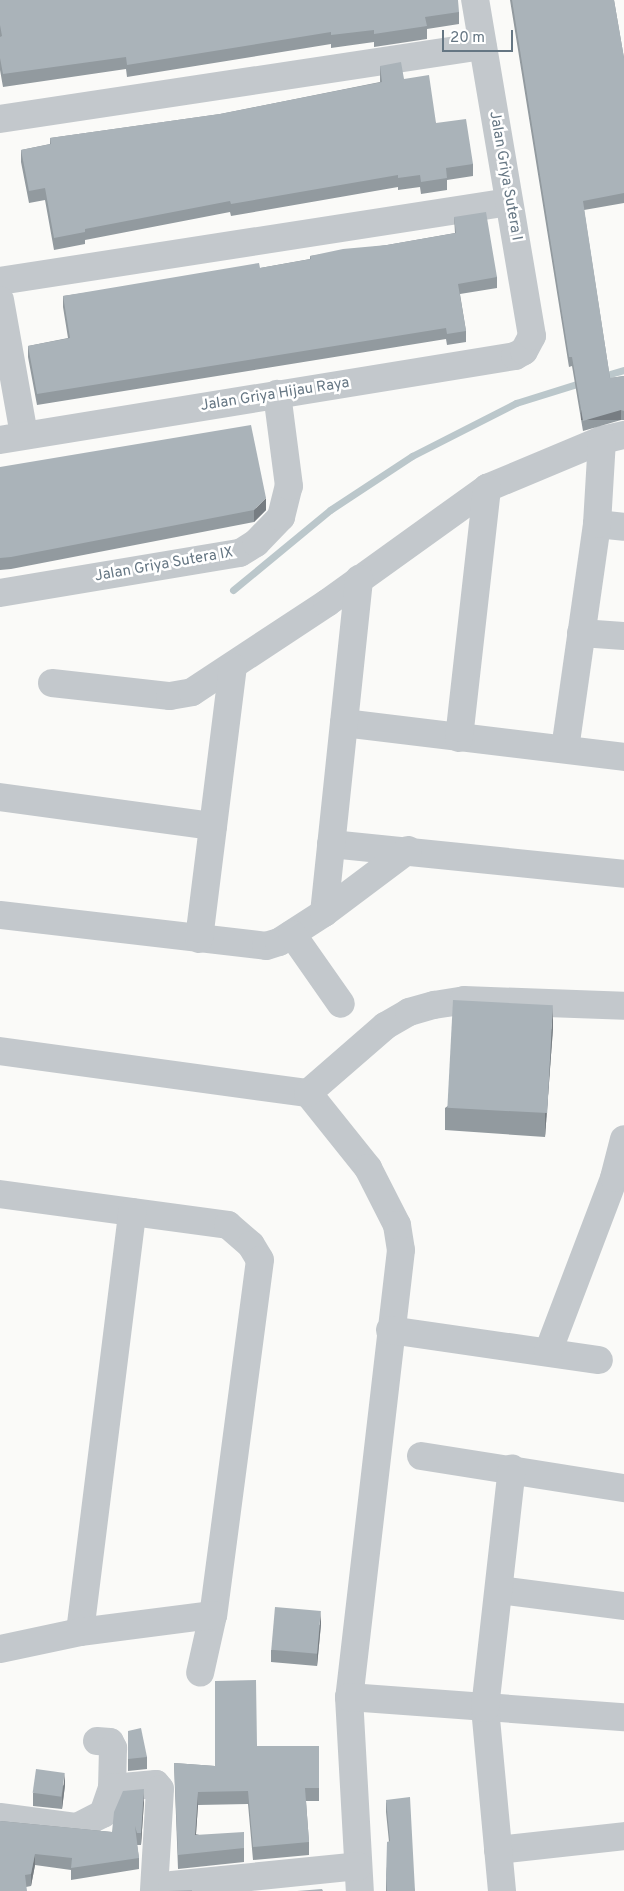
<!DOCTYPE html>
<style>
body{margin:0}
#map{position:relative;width:624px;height:1891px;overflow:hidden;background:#fafaf8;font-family:Overpass,sans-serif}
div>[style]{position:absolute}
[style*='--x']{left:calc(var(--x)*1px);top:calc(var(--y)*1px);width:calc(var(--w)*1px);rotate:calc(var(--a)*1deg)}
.stream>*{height:7px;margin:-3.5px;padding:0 3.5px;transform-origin:3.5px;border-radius:3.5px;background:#bbc7cb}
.minor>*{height:28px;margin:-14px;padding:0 14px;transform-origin:14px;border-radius:14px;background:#c3c8cc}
.wall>*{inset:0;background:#929a9f}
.shaded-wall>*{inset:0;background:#777d82;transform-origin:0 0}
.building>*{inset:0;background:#aab3b9;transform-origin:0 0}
span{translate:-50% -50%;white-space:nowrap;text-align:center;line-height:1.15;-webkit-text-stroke:5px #fff;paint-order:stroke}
.street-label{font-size:15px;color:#657683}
.scale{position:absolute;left:442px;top:30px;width:71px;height:22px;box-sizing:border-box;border:2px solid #657683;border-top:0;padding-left:6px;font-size:15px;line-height:18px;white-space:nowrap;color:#657683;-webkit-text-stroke:4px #fff;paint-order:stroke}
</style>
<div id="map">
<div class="stream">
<i style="--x:603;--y:376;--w:22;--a:-16"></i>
<i style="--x:233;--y:590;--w:126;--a:-39.5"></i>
<i style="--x:330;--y:510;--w:98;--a:-33.4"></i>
<i style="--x:412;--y:456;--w:117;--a:-27"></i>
<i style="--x:516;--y:403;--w:70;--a:-17.4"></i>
</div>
<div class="minor">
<i style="--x:0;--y:119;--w:488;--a:-8.6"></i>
<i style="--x:0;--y:281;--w:515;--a:-8.82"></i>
<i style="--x:0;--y:300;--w:137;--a:79.9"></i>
<i style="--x:0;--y:440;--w:522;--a:-9.26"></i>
<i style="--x:515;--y:356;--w:10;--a:-29"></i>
<i style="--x:524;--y:351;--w:17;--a:-62"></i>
<i style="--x:532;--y:336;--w:341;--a:-99.6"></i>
<i style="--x:597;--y:524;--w:27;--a:6"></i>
<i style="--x:0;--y:593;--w:243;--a:-9.5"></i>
<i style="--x:240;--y:553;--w:19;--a:-32"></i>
<i style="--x:256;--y:543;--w:36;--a:-46"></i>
<i style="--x:281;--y:517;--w:32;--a:-76"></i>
<i style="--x:289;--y:486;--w:93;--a:-97.4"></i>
<i style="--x:581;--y:633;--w:43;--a:4"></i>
<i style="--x:52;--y:683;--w:119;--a:6.3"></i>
<i style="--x:170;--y:696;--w:22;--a:-10"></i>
<i style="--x:192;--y:692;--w:162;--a:-33.4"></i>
<i style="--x:327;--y:603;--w:197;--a:-35.7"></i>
<i style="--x:487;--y:488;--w:125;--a:-22.7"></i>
<i style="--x:602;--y:440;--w:23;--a:-13"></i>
<i style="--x:344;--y:723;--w:282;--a:6.9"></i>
<i style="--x:459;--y:738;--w:252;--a:-83.6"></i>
<i style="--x:565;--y:749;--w:227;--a:-81.9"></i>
<i style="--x:597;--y:524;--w:84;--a:-86.6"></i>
<i style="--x:0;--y:797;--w:215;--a:7.8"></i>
<i style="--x:331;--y:844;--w:295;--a:5.8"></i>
<i style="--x:324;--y:913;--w:336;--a:-84"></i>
<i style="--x:0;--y:915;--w:268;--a:6.6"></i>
<i style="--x:266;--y:946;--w:14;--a:-17"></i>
<i style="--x:279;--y:942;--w:54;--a:-32.8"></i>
<i style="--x:324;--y:913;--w:105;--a:-36.9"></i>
<i style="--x:292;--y:934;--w:85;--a:55"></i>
<i style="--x:199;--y:939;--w:274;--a:-82.9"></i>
<i style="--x:0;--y:1051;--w:311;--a:7.8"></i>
<i style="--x:308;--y:1093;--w:96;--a:51.3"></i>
<i style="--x:368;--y:1168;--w:64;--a:63"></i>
<i style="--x:397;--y:1225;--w:25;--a:81"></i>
<i style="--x:401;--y:1250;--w:450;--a:96.6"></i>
<i style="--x:349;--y:1697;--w:194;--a:86.8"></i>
<i style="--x:308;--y:1093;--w:102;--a:-41"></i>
<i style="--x:385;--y:1026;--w:28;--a:-30"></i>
<i style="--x:409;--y:1012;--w:26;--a:-16"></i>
<i style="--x:434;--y:1005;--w:30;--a:-9"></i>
<i style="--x:464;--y:1000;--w:160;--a:2.1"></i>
<i style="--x:0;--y:1194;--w:230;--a:7.7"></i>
<i style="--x:228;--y:1225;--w:30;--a:41"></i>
<i style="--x:251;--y:1245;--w:17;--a:59"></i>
<i style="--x:260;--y:1260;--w:358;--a:97.5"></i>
<i style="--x:213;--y:1615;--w:59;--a:102.6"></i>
<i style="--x:390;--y:1330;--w:211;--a:8.2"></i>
<i style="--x:548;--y:1352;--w:186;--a:-69.2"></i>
<i style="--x:614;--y:1178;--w:40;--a:-75.6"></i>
<i style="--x:421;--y:1456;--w:206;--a:9"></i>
<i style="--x:500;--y:1590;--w:124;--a:7.4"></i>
<i style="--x:80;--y:1632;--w:423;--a:-82.9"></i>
<i style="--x:0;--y:1649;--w:82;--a:-12"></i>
<i style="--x:80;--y:1632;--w:134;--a:-7.3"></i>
<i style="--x:349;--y:1697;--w:276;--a:4.2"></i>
<i style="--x:97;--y:1741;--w:13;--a:4"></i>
<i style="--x:110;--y:1742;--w:7;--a:63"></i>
<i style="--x:113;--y:1748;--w:40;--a:91.4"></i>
<i style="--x:0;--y:1817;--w:78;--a:7.4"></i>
<i style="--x:77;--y:1827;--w:29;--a:-27"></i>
<i style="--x:103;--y:1814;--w:28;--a:-71"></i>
<i style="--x:112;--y:1788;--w:44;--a:-5.2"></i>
<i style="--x:156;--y:1784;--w:6;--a:51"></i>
<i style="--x:160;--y:1789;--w:102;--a:93.4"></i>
<i style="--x:498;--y:1850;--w:127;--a:-6.3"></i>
<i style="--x:172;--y:1885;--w:187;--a:-5.8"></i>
<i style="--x:502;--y:1891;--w:184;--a:-95.3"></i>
<i style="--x:485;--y:1708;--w:241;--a:-83.6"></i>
</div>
<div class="wall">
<i style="clip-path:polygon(0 0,459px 12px,459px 24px,427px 29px,427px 39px,374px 47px,374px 42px,331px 48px,331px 44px,127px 77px,126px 69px,3px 87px,0 70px)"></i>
<i style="clip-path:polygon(510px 0,614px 0,624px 58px,624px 203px,584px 210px,610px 378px,624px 376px,624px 420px,621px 420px,583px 431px,572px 366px,569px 367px)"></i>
<i style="clip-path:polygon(380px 66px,404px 79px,436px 123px,473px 164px,473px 176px,447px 180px,447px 190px,421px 194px,420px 187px,398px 190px,398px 187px,231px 216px,230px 212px,85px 240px,85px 244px,54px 250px,45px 200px,29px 203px,21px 162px,21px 150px,50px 144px,50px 138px,220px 114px,380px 82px)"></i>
<i style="clip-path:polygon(454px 217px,497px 277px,497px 288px,460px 294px,466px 331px,466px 342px,447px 345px,446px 339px,37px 405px,28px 357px,28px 346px,68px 338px,63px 307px,63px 296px,260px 268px,310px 259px,310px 256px,387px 245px,455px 233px)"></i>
<i style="clip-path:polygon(0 467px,266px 510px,254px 522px,11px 569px,0 570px)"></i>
<i style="clip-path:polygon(553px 1028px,545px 1137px,445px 1130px,445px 1108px)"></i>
<i style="clip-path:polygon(321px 1624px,317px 1666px,271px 1662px,271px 1650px)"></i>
<i style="clip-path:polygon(128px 1731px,147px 1757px,147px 1769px,128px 1771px)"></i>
<i style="clip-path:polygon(257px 1746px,319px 1746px,319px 1801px,306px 1801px,309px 1842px,309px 1855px,253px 1860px,248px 1804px,198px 1805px,196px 1834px,244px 1848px,244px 1862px,178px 1869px,174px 1763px,215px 1766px)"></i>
<i style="clip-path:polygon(65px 1785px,62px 1809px,33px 1806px,33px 1793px)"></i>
<i style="clip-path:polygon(386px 1800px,415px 1891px,386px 1891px,386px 1878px,389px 1842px,386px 1812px)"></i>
<i style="clip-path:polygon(144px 1801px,141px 1845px,137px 1845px,139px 1858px,139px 1869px,71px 1880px,71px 1870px,35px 1865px,31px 1886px,26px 1887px,0 1821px,112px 1832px)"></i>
</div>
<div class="shaded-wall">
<i style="left:621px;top:410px;width:10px;height:40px;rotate:90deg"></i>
<i style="clip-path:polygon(266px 498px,266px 510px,254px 522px,254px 510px)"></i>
<i style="clip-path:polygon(553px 1006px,553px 1028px,545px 1137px,545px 1115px)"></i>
<i style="clip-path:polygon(321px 1611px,321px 1624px,317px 1666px,317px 1654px)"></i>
<i style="clip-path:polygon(65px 1773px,65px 1785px,62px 1809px,62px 1797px)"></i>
<i style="clip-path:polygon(144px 1789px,144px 1801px,141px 1845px,141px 1833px)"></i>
<i style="clip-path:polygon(198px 1792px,198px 1805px,195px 1848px,195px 1835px)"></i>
<i style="clip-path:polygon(35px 1854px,35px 1865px,31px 1886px,31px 1874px)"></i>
</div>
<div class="building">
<i style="clip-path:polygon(0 0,458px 0,459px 12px,425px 17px,427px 26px,374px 34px,374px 30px,331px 35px,331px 32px,127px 65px,126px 57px,3px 74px,0 58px,0 37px,2px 36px,0 25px)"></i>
<i style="clip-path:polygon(512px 0,614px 0,624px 58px,624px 193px,583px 201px,610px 378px,624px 376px,624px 411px,621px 410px,583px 421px,572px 357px,569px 357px)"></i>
<i style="clip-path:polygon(401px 62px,404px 79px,429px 75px,436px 123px,466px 119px,473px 164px,446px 168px,447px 178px,421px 182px,420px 175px,398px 178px,398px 175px,231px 204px,230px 201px,85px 229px,85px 232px,54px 238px,45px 188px,29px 191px,21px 150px,51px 144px,50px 138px,220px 114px,382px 82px,380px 66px)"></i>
<i style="clip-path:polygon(486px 212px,497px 277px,458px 284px,466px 331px,447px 334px,446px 328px,37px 394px,28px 346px,70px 338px,63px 296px,259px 263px,260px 268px,311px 259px,310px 256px,343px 249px,387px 245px,456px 233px,454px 217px)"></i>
<i style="clip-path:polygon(251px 425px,266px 498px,254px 510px,11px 557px,0 558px,0 467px)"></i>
<i style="left:453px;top:1000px;width:100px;height:108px;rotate:3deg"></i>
<i style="left:275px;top:1607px;width:46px;height:43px;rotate:5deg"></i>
<i style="clip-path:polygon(256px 1680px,257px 1746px,319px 1746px,319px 1788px,305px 1788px,309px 1842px,253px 1847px,248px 1791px,198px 1792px,195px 1835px,244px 1832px,244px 1848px,178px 1855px,174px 1763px,215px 1766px,215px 1681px)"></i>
<i style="clip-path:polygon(141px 1728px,147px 1757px,128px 1759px,128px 1731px)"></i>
<i style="left:36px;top:1769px;width:29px;height:24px;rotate:8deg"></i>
<i style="clip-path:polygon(144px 1789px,141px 1833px,137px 1833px,135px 1826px,139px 1858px,71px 1868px,72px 1858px,35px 1854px,31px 1874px,25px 1875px,27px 1891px,0 1891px,0 1821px,112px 1832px,114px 1812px,123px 1791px)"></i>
<i style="clip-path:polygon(410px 1797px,415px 1891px,387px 1891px,386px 1878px,387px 1842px,390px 1841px,386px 1800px)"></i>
<i style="clip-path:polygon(322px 1889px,323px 1891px,297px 1891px)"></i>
<i style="clip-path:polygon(192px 1890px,192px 1891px,169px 1891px)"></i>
</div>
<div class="street-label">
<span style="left:505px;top:176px;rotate:80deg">Jalan Griya Sutera I</span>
<span style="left:275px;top:395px;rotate:-9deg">Jalan Griya Hijau Raya</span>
<span style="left:164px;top:565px;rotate:-10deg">Jalan Griya Sutera IX</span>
</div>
<div class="scale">20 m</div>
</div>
